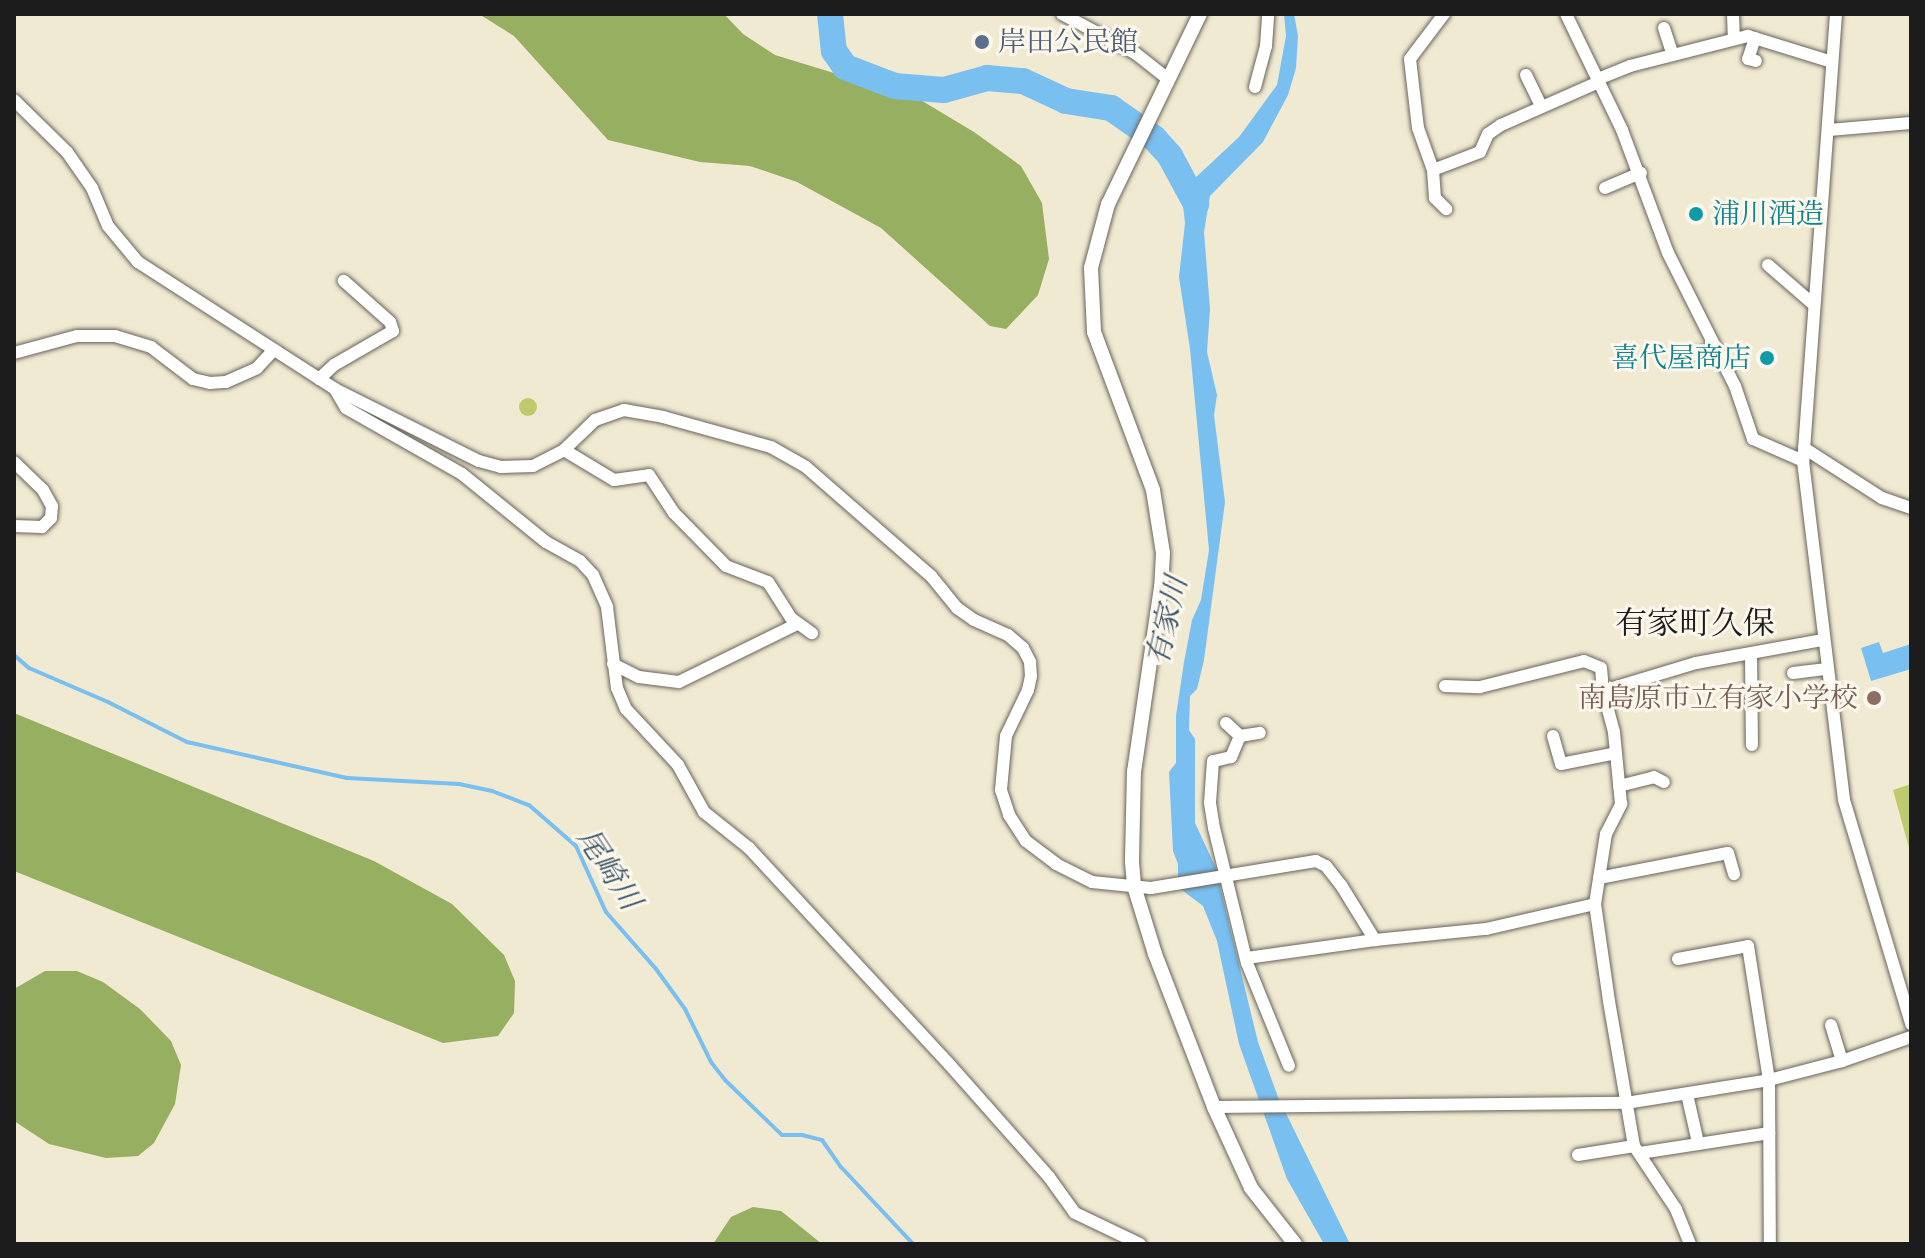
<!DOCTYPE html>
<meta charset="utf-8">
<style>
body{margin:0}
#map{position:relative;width:1925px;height:1258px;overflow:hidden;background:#f1ead2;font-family:Alegreya,"Noto Serif JP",serif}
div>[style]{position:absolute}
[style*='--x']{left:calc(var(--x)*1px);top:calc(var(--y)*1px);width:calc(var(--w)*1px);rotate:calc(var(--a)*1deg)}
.green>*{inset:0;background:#becb6c}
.round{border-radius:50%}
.forest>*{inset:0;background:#96af60}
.water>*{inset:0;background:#79bff0}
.stream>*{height:4px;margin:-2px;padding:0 2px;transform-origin:2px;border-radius:2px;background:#79bff0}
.river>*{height:26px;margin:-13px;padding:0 13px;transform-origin:13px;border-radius:13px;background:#79bff0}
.roads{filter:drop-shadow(0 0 2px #67645c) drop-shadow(0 0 2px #67645c)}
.minor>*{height:12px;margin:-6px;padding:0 6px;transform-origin:6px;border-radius:6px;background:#fff}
.tertiary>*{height:14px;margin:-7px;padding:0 7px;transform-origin:7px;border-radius:7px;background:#fff}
.dots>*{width:22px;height:22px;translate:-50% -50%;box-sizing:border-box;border:4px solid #fbf7ec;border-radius:50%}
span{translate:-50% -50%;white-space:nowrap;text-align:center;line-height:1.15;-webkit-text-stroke:6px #fbf7ec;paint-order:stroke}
.service-label{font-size:28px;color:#4e5e75}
.left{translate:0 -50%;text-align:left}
.culture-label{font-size:28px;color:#0d838f}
.right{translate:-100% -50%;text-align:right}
.education-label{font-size:28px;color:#785e54}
.water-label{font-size:30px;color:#3d5566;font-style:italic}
.quarter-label{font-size:32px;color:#1c1c1c}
.frame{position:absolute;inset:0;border:16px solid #1c1c1c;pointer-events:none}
</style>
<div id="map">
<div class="green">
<i class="round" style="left:519px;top:398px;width:18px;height:18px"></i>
<i style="clip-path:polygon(1911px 784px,1911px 855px,1893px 790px)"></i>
</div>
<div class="forest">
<i style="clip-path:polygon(479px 14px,724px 14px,743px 34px,775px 55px,919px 99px,974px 132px,1021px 166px,1042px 203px,1049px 259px,1038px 295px,1006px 329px,990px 326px,881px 228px,797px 182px,750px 166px,700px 162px,608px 140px,514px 36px)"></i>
<i style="clip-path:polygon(14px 713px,374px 861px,452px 904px,504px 955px,515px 981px,514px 1013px,498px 1036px,443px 1043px,14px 871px)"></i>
<i style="clip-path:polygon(45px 971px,77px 971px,103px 982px,140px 1009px,171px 1041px,181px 1065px,175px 1104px,154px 1143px,138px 1156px,106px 1158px,49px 1144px,14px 1121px,14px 989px)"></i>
<i style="clip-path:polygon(753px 1207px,781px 1211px,822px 1244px,713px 1244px,731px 1217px)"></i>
</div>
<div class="water">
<i style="clip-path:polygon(1284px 14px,1294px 14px,1298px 36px,1296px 68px,1288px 95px,1263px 142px,1210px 196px,1204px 232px,1210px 309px,1207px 352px,1217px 395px,1214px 415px,1225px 502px,1204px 660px,1197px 689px,1190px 696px,1189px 730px,1195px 739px,1195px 823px,1215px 866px,1258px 1042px,1278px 1097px,1350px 1244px,1324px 1244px,1287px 1179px,1239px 1044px,1217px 941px,1203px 906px,1178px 887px,1178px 864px,1173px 851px,1169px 772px,1176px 763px,1176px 716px,1184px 662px,1192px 620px,1201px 600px,1209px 550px,1190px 349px,1179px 277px,1185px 223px,1183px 205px,1194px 179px,1239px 137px,1277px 85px,1286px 36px)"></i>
<i style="clip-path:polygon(1879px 642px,1883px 653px,1911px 644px,1911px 669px,1871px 681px,1861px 648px)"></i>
</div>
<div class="stream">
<i style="--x:14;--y:655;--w:20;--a:41"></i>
<i style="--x:29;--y:668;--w:86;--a:23.3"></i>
<i style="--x:108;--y:702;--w:89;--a:26.9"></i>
<i style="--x:187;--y:742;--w:164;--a:12.7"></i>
<i style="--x:347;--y:778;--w:112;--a:3.1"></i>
<i style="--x:459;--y:784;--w:34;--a:12"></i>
<i style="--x:492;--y:791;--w:40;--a:21"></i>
<i style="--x:529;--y:805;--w:62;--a:41.1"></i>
<i style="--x:576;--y:846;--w:72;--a:65.6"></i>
<i style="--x:606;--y:912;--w:76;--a:48.7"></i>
<i style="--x:656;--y:969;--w:49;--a:54.1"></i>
<i style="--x:685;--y:1009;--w:59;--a:63.9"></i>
<i style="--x:711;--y:1062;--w:23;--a:52"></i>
<i style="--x:725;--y:1080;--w:79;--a:44"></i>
<i style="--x:782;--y:1135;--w:20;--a:0"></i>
<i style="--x:802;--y:1135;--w:21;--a:14"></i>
<i style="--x:822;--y:1140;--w:33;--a:55"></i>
<i style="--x:841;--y:1167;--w:105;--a:46.9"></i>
</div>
<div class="river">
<i style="--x:830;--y:14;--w:37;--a:84"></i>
<i style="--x:834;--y:51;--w:19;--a:55"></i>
<i style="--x:845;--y:67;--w:53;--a:20.8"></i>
<i style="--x:895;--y:86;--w:49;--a:4.7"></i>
<i style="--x:944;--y:90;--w:45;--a:-15.6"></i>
<i style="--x:987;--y:78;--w:36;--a:5"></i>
<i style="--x:1023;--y:81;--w:47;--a:24.9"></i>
<i style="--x:1066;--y:101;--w:46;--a:8.8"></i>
<i style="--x:1111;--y:108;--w:52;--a:34.9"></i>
<i style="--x:1154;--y:138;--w:24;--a:48"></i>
<i style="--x:1170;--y:156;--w:55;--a:61.6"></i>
</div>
<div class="roads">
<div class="minor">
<i style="--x:1062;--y:14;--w:83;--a:28.1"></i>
<i style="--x:1135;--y:53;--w:42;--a:38.2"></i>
<i style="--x:1444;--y:14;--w:56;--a:127.1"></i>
<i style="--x:1410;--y:59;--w:69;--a:83.4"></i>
<i style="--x:1418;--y:128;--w:45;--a:70.3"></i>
<i style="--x:1433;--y:170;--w:28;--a:86"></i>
<i style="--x:1435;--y:198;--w:16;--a:45"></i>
<i style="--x:1566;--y:14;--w:129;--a:64.2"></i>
<i style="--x:1622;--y:130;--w:131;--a:69.5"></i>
<i style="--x:1668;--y:253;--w:149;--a:63.3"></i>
<i style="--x:1735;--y:386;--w:56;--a:71.2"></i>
<i style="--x:1753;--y:439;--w:55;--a:23.7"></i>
<i style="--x:1733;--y:14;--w:25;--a:88"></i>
<i style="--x:1836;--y:14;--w:448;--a:94.2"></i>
<i style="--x:1803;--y:461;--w:341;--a:83.1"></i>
<i style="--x:1844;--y:800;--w:234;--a:73.3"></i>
<i style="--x:1664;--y:28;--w:28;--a:72"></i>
<i style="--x:1755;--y:38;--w:22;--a:108"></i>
<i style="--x:1748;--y:59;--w:8;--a:14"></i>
<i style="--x:1526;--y:75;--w:34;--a:64"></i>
<i style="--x:1598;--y:79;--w:35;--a:-22"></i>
<i style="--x:1630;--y:66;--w:122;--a:-14.3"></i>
<i style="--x:1748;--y:36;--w:88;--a:17.2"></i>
<i style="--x:1255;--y:87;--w:42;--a:-75"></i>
<i style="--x:1266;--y:46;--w:32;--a:-86"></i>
<i style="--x:14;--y:100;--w:74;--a:44.5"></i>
<i style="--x:67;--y:152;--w:44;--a:55.2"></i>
<i style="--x:92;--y:188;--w:41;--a:67.2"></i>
<i style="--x:108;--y:226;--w:47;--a:50.2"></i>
<i style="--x:138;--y:262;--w:234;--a:32.8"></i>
<i style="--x:335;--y:389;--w:161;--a:26.6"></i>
<i style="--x:479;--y:461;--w:23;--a:15"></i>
<i style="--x:501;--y:467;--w:32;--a:-2"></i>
<i style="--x:533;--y:466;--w:35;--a:-27"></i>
<i style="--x:564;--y:450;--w:43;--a:-44.1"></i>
<i style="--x:595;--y:420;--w:31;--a:-19"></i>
<i style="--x:624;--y:410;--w:40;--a:10"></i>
<i style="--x:663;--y:417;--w:112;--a:15.5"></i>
<i style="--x:771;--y:447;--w:40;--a:29.7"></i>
<i style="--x:806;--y:467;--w:166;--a:41.1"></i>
<i style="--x:931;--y:576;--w:41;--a:50.9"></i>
<i style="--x:957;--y:608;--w:21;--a:35"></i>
<i style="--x:974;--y:620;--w:37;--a:24"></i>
<i style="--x:1008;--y:635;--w:20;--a:41"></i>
<i style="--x:1023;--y:648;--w:16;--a:63"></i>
<i style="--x:1030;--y:662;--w:14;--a:86"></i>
<i style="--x:1031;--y:676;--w:14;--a:102"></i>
<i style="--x:1028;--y:690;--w:51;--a:115.6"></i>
<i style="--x:1006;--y:736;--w:54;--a:95.3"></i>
<i style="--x:1001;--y:790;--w:26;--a:72"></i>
<i style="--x:1009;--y:815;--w:31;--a:57"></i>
<i style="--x:1026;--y:841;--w:38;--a:37"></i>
<i style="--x:1056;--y:864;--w:40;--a:26.6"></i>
<i style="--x:1092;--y:882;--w:59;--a:5.8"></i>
<i style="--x:1151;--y:888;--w:167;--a:-9.3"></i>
<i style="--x:1316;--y:861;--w:11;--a:27"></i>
<i style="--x:1326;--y:866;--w:24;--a:52"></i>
<i style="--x:1341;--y:885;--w:65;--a:58.3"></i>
<i style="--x:1375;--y:940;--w:112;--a:-5.7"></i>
<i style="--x:1486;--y:929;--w:112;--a:-12.9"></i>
<i style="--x:1829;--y:130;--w:82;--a:-4.9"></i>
<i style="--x:1433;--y:170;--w:50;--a:-21"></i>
<i style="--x:1480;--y:152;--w:20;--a:-66"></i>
<i style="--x:1488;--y:134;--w:16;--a:-35"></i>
<i style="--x:1501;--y:125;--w:107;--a:-23.7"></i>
<i style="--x:1605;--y:188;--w:39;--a:-23"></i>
<i style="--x:1768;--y:265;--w:60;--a:40.9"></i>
<i style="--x:14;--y:353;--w:65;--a:-15.1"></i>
<i style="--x:77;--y:336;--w:38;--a:0"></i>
<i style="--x:115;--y:336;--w:38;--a:17"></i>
<i style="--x:151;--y:347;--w:53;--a:37.3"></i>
<i style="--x:193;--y:379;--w:17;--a:13"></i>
<i style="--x:210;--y:383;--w:16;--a:-4"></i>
<i style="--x:226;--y:382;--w:34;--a:-24"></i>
<i style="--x:257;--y:368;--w:25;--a:-47"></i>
<i style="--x:1680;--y:358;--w:38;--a:-14"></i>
<i style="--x:319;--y:379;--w:21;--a:-43"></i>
<i style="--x:334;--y:365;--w:68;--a:-30"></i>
<i style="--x:393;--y:331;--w:9;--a:-108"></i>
<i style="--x:390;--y:322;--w:62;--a:-138.3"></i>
<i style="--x:335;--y:389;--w:22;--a:60"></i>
<i style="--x:346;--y:408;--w:133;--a:29.6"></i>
<i style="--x:462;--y:474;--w:108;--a:39"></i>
<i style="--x:546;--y:542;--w:39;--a:29"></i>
<i style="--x:580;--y:561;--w:19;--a:47"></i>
<i style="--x:593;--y:575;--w:35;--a:66"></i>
<i style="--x:607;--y:607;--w:82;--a:83"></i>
<i style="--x:617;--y:688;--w:23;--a:67"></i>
<i style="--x:626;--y:709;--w:76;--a:47.1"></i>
<i style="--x:678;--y:765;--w:54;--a:61"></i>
<i style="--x:704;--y:812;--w:58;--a:38.7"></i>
<i style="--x:749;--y:848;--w:294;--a:47.2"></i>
<i style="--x:949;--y:1064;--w:151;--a:48.5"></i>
<i style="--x:1049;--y:1177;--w:44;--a:54.2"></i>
<i style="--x:1075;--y:1213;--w:72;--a:25.5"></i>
<i style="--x:1804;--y:448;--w:93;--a:32.7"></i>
<i style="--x:1882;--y:498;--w:31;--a:19"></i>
<i style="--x:564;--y:450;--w:58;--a:31"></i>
<i style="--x:614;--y:480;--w:35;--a:-8"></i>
<i style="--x:649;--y:475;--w:45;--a:56.7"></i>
<i style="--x:674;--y:513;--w:74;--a:45.5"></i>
<i style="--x:726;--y:566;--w:45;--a:20.9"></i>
<i style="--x:768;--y:582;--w:43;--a:57.4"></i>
<i style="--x:791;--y:618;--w:26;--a:36"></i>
<i style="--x:14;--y:462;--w:40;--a:44"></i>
<i style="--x:43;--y:490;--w:18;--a:61"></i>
<i style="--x:52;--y:506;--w:12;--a:95"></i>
<i style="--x:51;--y:518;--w:13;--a:135"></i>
<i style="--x:42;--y:527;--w:28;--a:-178"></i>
<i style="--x:1751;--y:654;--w:91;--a:89.4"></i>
<i style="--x:613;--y:664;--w:29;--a:27"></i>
<i style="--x:639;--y:677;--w:40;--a:7.1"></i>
<i style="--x:679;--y:682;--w:131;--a:-26.2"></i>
<i style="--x:1793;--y:673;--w:34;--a:-7"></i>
<i style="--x:1445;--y:686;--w:35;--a:2"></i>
<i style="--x:1480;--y:687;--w:107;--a:-14"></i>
<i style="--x:1584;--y:661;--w:18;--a:22"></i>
<i style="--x:1601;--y:668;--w:23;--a:85"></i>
<i style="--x:1226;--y:723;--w:19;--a:43"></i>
<i style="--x:1240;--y:736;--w:23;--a:113"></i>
<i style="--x:1231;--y:757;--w:18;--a:167"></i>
<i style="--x:1213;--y:761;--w:42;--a:94.1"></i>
<i style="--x:1210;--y:803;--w:25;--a:81"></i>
<i style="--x:1214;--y:828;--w:139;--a:76.3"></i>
<i style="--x:1247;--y:963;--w:111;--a:67.8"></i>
<i style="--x:1240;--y:736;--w:20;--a:-9"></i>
<i style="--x:1553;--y:736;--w:29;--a:74"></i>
<i style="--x:1561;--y:764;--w:56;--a:-11.3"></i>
<i style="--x:1619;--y:786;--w:36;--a:-14"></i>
<i style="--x:1654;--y:777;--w:11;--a:27"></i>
<i style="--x:1599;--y:878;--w:131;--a:-11"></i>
<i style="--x:1728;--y:853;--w:22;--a:74"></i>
<i style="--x:1247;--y:958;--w:129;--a:-8"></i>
<i style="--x:1678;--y:959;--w:71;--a:-10.5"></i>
<i style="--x:1748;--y:946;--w:136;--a:81.1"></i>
<i style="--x:1769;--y:1080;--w:164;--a:89.7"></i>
<i style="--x:1831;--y:1025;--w:38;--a:73"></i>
<i style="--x:1687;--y:1094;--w:50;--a:77.3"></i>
<i style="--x:1214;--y:1107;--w:412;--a:-0.6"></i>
<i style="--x:1626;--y:1103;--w:145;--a:-9.1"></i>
<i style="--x:1769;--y:1080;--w:75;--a:-14.6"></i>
<i style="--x:1842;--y:1061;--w:73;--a:-19.2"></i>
<i style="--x:1640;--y:1153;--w:131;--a:-8.8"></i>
<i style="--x:1578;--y:1155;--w:57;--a:-9.1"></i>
<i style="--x:1690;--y:1244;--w:38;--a:-112"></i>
<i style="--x:1676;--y:1209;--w:76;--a:-123.7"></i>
<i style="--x:1634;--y:1146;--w:147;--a:-99.8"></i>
<i style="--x:1609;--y:1001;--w:98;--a:-98.2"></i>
<i style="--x:1595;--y:904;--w:71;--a:-81.1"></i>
<i style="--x:1606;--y:834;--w:34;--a:-63"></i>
<i style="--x:1621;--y:804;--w:72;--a:-95.6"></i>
<i style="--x:1614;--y:732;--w:42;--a:-105"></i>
<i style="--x:1603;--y:691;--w:97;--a:-16.8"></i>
<i style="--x:1696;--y:663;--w:129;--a:-10.3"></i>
</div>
<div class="tertiary">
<i style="--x:1200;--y:14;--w:211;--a:115.8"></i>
<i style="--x:1108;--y:204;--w:66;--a:104.9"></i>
<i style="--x:1091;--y:268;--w:64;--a:87.3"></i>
<i style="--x:1094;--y:332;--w:169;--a:69.5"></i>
<i style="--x:1153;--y:490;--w:64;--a:81"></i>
<i style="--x:1163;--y:553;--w:34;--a:93"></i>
<i style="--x:1161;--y:587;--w:186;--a:98.3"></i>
<i style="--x:1134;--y:771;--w:91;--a:91.3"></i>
<i style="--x:1132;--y:862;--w:24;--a:85"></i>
<i style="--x:1134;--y:886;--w:71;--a:72.8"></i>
<i style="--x:1155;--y:954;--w:164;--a:68.9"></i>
<i style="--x:1214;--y:1107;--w:89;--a:65.4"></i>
<i style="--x:1251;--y:1188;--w:71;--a:51.8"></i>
</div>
</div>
<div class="dots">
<i style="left:982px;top:42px;background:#5c6f8a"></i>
<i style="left:1696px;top:214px;background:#0f9aa8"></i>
<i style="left:1767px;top:358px;background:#0f9aa8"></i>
<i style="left:1874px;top:698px;background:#8d6e63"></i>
</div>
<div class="service-label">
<span class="left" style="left:998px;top:42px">岸田公民館</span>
</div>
<div class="culture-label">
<span class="left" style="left:1712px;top:214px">浦川酒造</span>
<span class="right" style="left:1751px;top:358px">喜代屋商店</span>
</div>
<div class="education-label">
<span class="right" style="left:1858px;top:698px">南島原市立有家小学校</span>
</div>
<div class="water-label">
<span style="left:1167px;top:621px;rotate:-77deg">有家川</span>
<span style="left:609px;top:869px;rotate:57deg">尾崎川</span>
</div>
<div class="quarter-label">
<span style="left:1695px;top:623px">有家町久保</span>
</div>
<div class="frame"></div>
</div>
